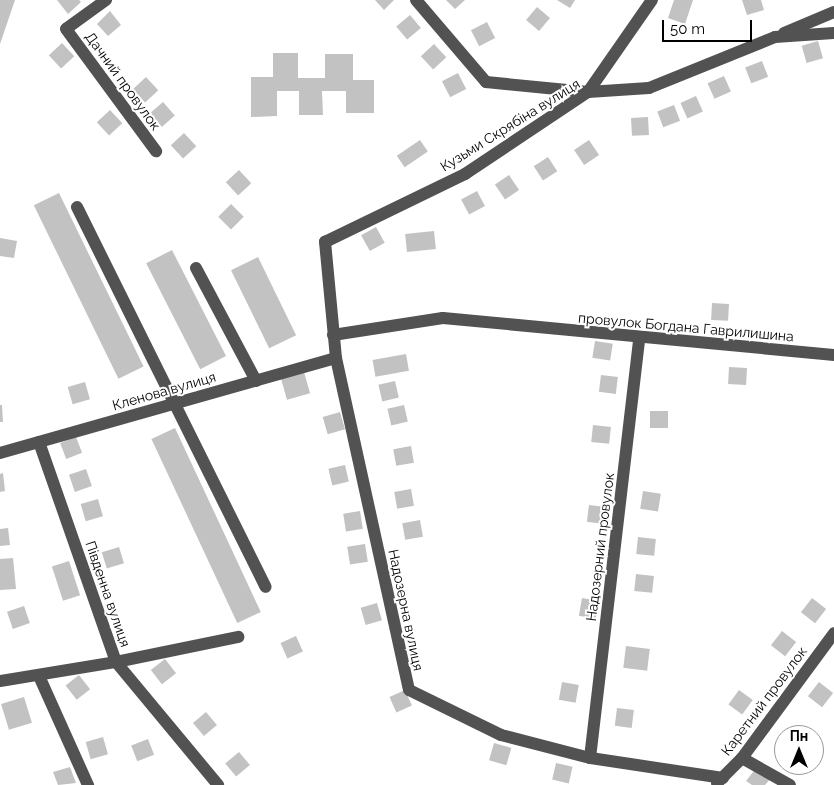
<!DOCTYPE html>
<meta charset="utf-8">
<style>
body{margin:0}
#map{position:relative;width:834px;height:785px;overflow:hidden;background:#fff;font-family:Raleway,sans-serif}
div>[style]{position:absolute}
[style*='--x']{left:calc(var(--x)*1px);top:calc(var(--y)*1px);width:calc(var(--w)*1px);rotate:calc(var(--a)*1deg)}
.building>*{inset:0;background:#c2c2c2;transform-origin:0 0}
.minor>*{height:12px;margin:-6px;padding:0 6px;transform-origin:6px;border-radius:6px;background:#525252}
span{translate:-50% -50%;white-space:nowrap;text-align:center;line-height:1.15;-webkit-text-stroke:4px #fff;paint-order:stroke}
.street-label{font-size:14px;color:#000}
.north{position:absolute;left:774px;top:725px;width:50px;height:50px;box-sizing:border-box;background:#fff;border:1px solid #999;border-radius:50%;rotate:0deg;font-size:14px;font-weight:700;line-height:20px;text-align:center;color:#000}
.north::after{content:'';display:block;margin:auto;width:18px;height:22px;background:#000;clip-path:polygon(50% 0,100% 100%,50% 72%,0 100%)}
.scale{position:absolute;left:662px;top:20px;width:90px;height:22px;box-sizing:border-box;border:2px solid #000;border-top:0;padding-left:6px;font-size:15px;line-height:18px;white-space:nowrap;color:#000;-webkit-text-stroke:4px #fff;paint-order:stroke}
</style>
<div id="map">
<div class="building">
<i style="clip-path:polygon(0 0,15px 0,0 44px)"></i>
<i style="clip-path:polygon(57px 0,79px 0,81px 2px,68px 14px)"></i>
<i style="clip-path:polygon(375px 0,394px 0,384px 10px)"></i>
<i style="clip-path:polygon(446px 0,465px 0,455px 9px)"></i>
<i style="clip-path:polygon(557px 0,575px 0,570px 8px)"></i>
<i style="clip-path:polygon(674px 0,693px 0,685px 24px,668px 18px)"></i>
<i style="clip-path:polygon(742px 0,761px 0,764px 10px,747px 15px)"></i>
<i style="left:537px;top:7px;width:17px;height:17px;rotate:40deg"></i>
<i style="clip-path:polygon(110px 11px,121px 25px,108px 36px,97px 24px)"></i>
<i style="left:410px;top:15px;width:17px;height:18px;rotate:50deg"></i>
<i style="left:487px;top:22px;width:18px;height:18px;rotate:63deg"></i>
<i style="left:818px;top:41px;width:18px;height:17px;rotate:74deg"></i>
<i style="left:62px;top:43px;width:18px;height:18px;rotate:47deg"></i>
<i style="left:434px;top:44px;width:18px;height:18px;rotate:47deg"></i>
<i style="clip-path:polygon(273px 53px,298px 53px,298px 78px,325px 78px,325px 54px,353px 54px,353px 80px,374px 80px,374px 113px,346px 113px,346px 91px,322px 91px,323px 115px,299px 115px,299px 91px,277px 91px,277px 116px,251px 117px,251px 77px,273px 77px)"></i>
<i style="left:762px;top:61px;width:17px;height:18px;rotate:69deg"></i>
<i style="left:458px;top:73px;width:18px;height:18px;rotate:63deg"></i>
<i style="left:724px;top:76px;width:17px;height:18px;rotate:66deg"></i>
<i style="left:146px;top:77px;width:18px;height:18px;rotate:47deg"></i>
<i style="left:696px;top:96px;width:17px;height:17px;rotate:66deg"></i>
<i style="left:163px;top:102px;width:18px;height:18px;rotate:49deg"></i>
<i style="left:674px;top:105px;width:17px;height:18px;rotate:69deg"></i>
<i style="left:110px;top:110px;width:18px;height:18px;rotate:47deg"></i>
<i style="left:648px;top:117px;width:18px;height:17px;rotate:87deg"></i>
<i style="left:184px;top:133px;width:18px;height:18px;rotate:47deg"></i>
<i style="left:420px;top:140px;width:14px;height:28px;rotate:56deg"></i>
<i style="left:589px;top:140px;width:18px;height:18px;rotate:56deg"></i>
<i style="left:548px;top:157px;width:17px;height:17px;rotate:57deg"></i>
<i style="left:239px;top:170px;width:18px;height:18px;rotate:47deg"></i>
<i style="left:509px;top:175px;width:18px;height:17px;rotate:56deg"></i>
<i style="left:477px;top:191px;width:17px;height:18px;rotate:62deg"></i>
<i style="left:59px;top:193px;width:193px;height:28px;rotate:64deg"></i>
<i style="left:231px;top:204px;width:18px;height:18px;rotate:45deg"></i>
<i style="left:376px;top:227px;width:18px;height:17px;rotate:61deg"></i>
<i style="left:434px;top:231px;width:18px;height:29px;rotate:84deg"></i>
<i style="clip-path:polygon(0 238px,17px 241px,14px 258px,0 256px)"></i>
<i style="left:172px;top:250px;width:119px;height:29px;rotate:63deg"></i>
<i style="left:258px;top:257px;width:87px;height:30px;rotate:64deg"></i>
<i style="left:712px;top:303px;width:17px;height:17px;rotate:3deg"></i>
<i style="left:595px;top:341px;width:18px;height:17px;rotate:9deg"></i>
<i style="left:406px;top:354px;width:17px;height:34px;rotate:80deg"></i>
<i style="left:729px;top:367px;width:18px;height:17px;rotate:3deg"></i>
<i style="left:304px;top:372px;width:22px;height:24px;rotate:74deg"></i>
<i style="left:601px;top:375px;width:17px;height:17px;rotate:7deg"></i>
<i style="left:395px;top:381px;width:17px;height:17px;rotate:77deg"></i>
<i style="left:85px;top:382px;width:18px;height:18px;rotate:74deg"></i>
<i style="clip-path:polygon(0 405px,2px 405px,3px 422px,0 422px)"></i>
<i style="left:404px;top:405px;width:17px;height:17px;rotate:77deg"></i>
<i style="left:650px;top:411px;width:18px;height:17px"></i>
<i style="left:340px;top:412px;width:18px;height:18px;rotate:74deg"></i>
<i style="left:593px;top:425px;width:18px;height:17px;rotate:6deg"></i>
<i style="left:175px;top:428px;width:203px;height:26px;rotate:65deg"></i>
<i style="left:76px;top:437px;width:17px;height:17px;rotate:69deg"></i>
<i style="left:411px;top:446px;width:17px;height:18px;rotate:80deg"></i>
<i style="left:345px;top:465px;width:17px;height:17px;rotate:77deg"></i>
<i style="left:86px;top:469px;width:18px;height:18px;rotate:71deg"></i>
<i style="clip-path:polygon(3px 473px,5px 491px,0 492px,0 474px)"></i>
<i style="left:411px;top:489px;width:17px;height:17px;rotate:80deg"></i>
<i style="left:643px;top:491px;width:18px;height:18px;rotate:9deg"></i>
<i style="left:98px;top:499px;width:18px;height:18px;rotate:74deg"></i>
<i style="left:589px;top:505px;width:17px;height:17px;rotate:7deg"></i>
<i style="left:360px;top:511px;width:18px;height:17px;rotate:81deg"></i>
<i style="left:420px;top:520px;width:17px;height:18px;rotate:80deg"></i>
<i style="clip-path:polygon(8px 528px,10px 545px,0 546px,0 529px)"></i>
<i style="left:638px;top:537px;width:18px;height:17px;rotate:6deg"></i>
<i style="left:365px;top:544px;width:18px;height:18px;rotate:81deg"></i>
<i style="left:119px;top:547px;width:17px;height:18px;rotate:73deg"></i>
<i style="clip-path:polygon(13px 558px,16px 589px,0 590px,0 559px)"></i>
<i style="left:69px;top:561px;width:36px;height:18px;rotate:72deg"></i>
<i style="left:636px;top:574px;width:18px;height:17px;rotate:6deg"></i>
<i style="left:582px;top:598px;width:17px;height:18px;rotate:10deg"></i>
<i style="left:812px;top:598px;width:18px;height:18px;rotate:38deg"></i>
<i style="left:377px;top:603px;width:18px;height:17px;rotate:74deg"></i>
<i style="left:24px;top:606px;width:18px;height:18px;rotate:71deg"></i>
<i style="left:782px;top:631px;width:18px;height:18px;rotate:38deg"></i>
<i style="left:296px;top:636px;width:17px;height:17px;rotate:66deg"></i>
<i style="left:626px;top:646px;width:24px;height:22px;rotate:7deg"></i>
<i style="left:165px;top:659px;width:18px;height:18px;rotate:52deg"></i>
<i style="left:79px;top:675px;width:18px;height:17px;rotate:52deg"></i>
<i style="left:562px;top:682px;width:17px;height:18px;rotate:10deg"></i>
<i style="left:819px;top:682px;width:18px;height:18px;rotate:38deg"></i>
<i style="left:405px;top:690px;width:17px;height:17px;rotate:66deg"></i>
<i style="left:739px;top:690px;width:17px;height:18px;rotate:36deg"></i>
<i style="left:24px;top:697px;width:27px;height:24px;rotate:73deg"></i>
<i style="left:617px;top:708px;width:17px;height:18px;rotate:7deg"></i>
<i style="left:206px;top:712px;width:17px;height:17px;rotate:50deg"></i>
<i style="left:103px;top:737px;width:18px;height:18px;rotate:74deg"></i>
<i style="left:148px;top:739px;width:17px;height:18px;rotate:69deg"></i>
<i style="left:494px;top:743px;width:18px;height:18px;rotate:16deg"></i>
<i style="left:239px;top:752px;width:17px;height:18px;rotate:50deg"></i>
<i style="left:556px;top:763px;width:17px;height:17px;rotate:13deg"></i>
<i style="clip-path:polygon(70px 767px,76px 783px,58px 785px,53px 772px)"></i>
<i style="clip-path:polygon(757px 767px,771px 778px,765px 785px,752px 785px,746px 781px)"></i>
</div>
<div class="minor">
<i style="--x:106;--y:0;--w:49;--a:144.1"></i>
<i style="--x:66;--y:29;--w:152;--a:53.6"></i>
<i style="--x:416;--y:0;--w:108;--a:49.5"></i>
<i style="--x:486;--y:82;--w:102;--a:5.6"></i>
<i style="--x:588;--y:92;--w:112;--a:-55.2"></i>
<i style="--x:784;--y:33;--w:54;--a:-22.8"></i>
<i style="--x:77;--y:207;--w:424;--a:63.6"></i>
<i style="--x:196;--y:268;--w:128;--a:62"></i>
<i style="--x:333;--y:335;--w:111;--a:-8.8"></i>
<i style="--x:443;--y:318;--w:393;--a:5.4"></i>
<i style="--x:39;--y:442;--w:233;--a:70.7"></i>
<i style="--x:116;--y:662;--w:160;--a:50.3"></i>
<i style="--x:0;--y:453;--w:349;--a:-15.8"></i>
<i style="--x:39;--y:676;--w:120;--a:65.8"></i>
<i style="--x:0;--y:681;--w:118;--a:-9.3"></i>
<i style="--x:116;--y:662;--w:125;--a:-11.6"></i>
<i style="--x:590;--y:758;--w:422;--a:-83.3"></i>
<i style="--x:742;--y:758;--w:55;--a:29.4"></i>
<i style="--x:723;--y:778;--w:134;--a:-171.4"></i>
<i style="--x:590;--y:758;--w:92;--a:-165.5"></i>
<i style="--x:501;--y:735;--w:102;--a:-153.9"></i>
<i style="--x:409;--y:690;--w:340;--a:-102.4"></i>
<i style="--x:336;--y:358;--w:117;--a:-95.4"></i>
<i style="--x:325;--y:242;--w:156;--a:-25.9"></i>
<i style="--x:465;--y:174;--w:148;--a:-33.7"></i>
<i style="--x:588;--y:92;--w:61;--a:-3.8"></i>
<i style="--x:649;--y:88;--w:136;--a:-22"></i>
<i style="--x:775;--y:37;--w:59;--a:-3.9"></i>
<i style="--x:717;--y:783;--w:35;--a:-45"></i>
<i style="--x:742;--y:758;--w:155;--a:-53.6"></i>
</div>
<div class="street-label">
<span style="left:123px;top:81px;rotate:54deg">Дачний провулок</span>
<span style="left:510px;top:125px;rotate:-32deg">Кузьми Скрябіна вулиця</span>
<span style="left:686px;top:327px;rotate:5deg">провулок Богдана Гаврилишина</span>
<span style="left:164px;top:391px;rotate:-16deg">Кленова вулиця</span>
<span style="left:600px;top:547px;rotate:-83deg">Надозерний провулок</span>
<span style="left:108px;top:594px;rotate:71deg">Південна вулиця</span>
<span style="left:406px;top:610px;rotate:78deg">Надозерна вулиця</span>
<span style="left:764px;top:701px;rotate:-53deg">Каретний провулок</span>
</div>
<div class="north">Пн</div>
<div class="scale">50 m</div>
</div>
